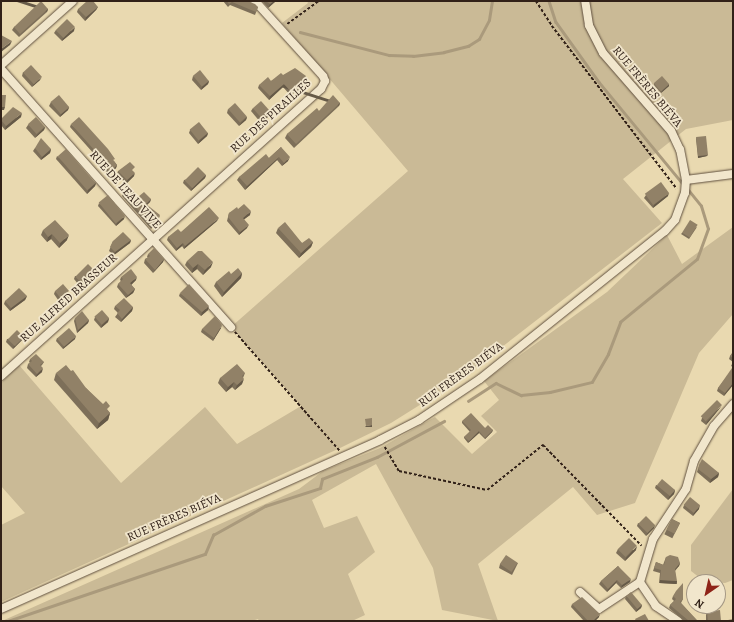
<!DOCTYPE html>
<meta charset="utf-8">
<style>
body{margin:0}
#map{position:relative;width:734px;height:622px;overflow:hidden;background:#e9d9b0;font-family:Alegreya,serif}
div>[style]{position:absolute}
[style*='--x']{left:calc(var(--x)*1px);top:calc(var(--y)*1px);width:calc(var(--w)*1px);rotate:calc(var(--a)*1deg)}
.green>*{inset:0;background:#caba96}
.stream>*{height:2.5px;margin:-1.25px;padding:0 1.25px;transform-origin:1.25px;border-radius:1.25px;background:#aa9a7c}
.path>*{height:1.5px;margin-top:-0.75px;transform-origin:0;background:repeating-linear-gradient(90deg,#312118 0 3px,transparent 0 5px)}
.roads{filter:drop-shadow(0 0 1px #5f4f3e) drop-shadow(0 0 1px #5f4f3e)}
.minor>*{height:8px;margin:-4px;padding:0 4px;transform-origin:4px;border-radius:4px;background:#f1e6cc}
.wall>*{inset:0;background:#7d6f59;transform-origin:0 0}
.shaded-wall>*{inset:0;background:#665a48;transform-origin:0 0}
.building>*{inset:0;background:#918167;transform-origin:0 0}
span{translate:-50% -50%;white-space:nowrap;text-align:center;line-height:1.15;-webkit-text-stroke:3.5px #f1e6cc;paint-order:stroke}
.street-label{font-size:12px;color:#312118}
.frame{position:absolute;inset:0;border:2px solid #312118;pointer-events:none}
.north{position:absolute;left:686px;top:574px;width:40px;height:40px;box-sizing:border-box;background:#f1e6cc;border:1px solid #a49784;border-radius:50%;rotate:214deg;font-size:11px;font-weight:700;line-height:16px;text-align:center;color:#312118}
.north::after{content:'';display:block;margin:auto;width:14px;height:18px;background:#8f2418;clip-path:polygon(50% 0,100% 100%,50% 72%,0 100%)}
</style>
<div id="map">
<div class="green">
<i style="clip-path:polygon(307px 1px,733px 1px,733px 120px,686px 129px,623px 179px,662px 223px,458px 381px,391px 423px,338px 449px,1px 602px,1px 525px,25px 513px,1px 486px,1px 383px,19px 365px,121px 483px,205px 407px,237px 444px,301px 406px,231px 327px,408px 171px,282px 23px,308px 3px)"></i>
<i style="clip-path:polygon(733px 227px,733px 314px,699px 353px,635px 503px,597px 515px,573px 487px,478px 564px,498px 621px,442px 610px,433px 568px,376px 464px,312px 500px,324px 528px,357px 516px,375px 552px,348px 574px,365px 615px,352px 621px,259px 621px,258px 619px,251px 621px,2px 621px,299px 489px,323px 471px,380px 448px,435px 417px,472px 454px,497px 432px,481px 416px,499px 400px,484px 381px,607px 292px,667px 235px,682px 264px)"></i>
<i style="clip-path:polygon(733px 489px,733px 580px,725px 583px,704px 581px,691px 571px,691px 545px)"></i>
</div>
<div class="stream">
<i style="--x:549;--y:1;--w:22;--a:72"></i>
<i style="--x:556;--y:22;--w:74;--a:54.4"></i>
<i style="--x:599;--y:82;--w:132;--a:50.5"></i>
<i style="--x:300;--y:32;--w:92;--a:14.5"></i>
<i style="--x:389;--y:55;--w:24;--a:2"></i>
<i style="--x:413;--y:56;--w:31;--a:-7"></i>
<i style="--x:444;--y:52;--w:25;--a:-14"></i>
<i style="--x:468;--y:46;--w:13;--a:-32"></i>
<i style="--x:479;--y:39;--w:21;--a:-62"></i>
<i style="--x:489;--y:20;--w:19;--a:-81"></i>
<i style="--x:468;--y:401;--w:33;--a:-33"></i>
<i style="--x:496;--y:383;--w:28;--a:26"></i>
<i style="--x:521;--y:395;--w:29;--a:-6"></i>
<i style="--x:550;--y:392;--w:43;--a:-13.4"></i>
<i style="--x:592;--y:382;--w:32;--a:-60"></i>
<i style="--x:608;--y:354;--w:34;--a:-69"></i>
<i style="--x:620;--y:322;--w:99;--a:-39.3"></i>
<i style="--x:697;--y:259;--w:32;--a:-70"></i>
<i style="--x:708;--y:229;--w:24;--a:-107"></i>
<i style="--x:701;--y:206;--w:22;--a:-129"></i>
<i style="--x:8;--y:621;--w:208;--a:-18.8"></i>
<i style="--x:205;--y:554;--w:21;--a:-67"></i>
<i style="--x:213;--y:535;--w:60;--a:-29.1"></i>
<i style="--x:265;--y:506;--w:58;--a:-18.1"></i>
<i style="--x:320;--y:488;--w:9;--a:-77"></i>
<i style="--x:322;--y:479;--w:59;--a:-21.8"></i>
<i style="--x:377;--y:457;--w:76;--a:-28.2"></i>
</div>
<div class="path">
<i style="--x:536;--y:1;--w:30;--a:57"></i>
<i style="--x:552;--y:26;--w:205;--a:52.5"></i>
<i style="--x:287;--y:24;--w:39;--a:-36"></i>
<i style="--x:235;--y:332;--w:159;--a:48.6"></i>
<i style="--x:385;--y:447;--w:28;--a:60"></i>
<i style="--x:399;--y:471;--w:90;--a:12.2"></i>
<i style="--x:487;--y:490;--w:72;--a:-38.8"></i>
<i style="--x:543;--y:445;--w:141;--a:45.6"></i>
</div>
<div class="roads">
<div class="minor">
<i style="--x:1;--y:65;--w:96;--a:-41.6"></i>
<i style="--x:1;--y:69;--w:346;--a:48.3"></i>
<i style="--x:686;--y:180;--w:47;--a:-7.3"></i>
<i style="--x:1;--y:376;--w:430;--a:-41.9"></i>
<i style="--x:321;--y:89;--w:9;--a:-63"></i>
<i style="--x:325;--y:81;--w:5;--a:-112"></i>
<i style="--x:323;--y:76;--w:101;--a:-132.2"></i>
<i style="--x:580;--y:592;--w:25;--a:42"></i>
<i style="--x:599;--y:609;--w:49;--a:-33.4"></i>
<i style="--x:1;--y:609;--w:415;--a:-24"></i>
<i style="--x:380;--y:440;--w:44;--a:-27.1"></i>
<i style="--x:419;--y:420;--w:73;--a:-33.9"></i>
<i style="--x:480;--y:379;--w:237;--a:-38.7"></i>
<i style="--x:665;--y:231;--w:15;--a:-48"></i>
<i style="--x:675;--y:220;--w:29;--a:-70"></i>
<i style="--x:685;--y:193;--w:13;--a:-86"></i>
<i style="--x:686;--y:180;--w:31;--a:-101"></i>
<i style="--x:680;--y:150;--w:21;--a:-115"></i>
<i style="--x:671;--y:131;--w:103;--a:-131.1"></i>
<i style="--x:603;--y:53;--w:31;--a:-117"></i>
<i style="--x:589;--y:25;--w:24;--a:-99"></i>
<i style="--x:678;--y:621;--w:27;--a:-146"></i>
<i style="--x:656;--y:606;--w:29;--a:-124"></i>
<i style="--x:640;--y:582;--w:45;--a:-73.2"></i>
<i style="--x:653;--y:539;--w:60;--a:-56.6"></i>
<i style="--x:686;--y:489;--w:29;--a:-74"></i>
<i style="--x:694;--y:461;--w:40;--a:-60.3"></i>
<i style="--x:714;--y:426;--w:29;--a:-49"></i>
</div>
</div>
<div class="wall">
<i style="clip-path:polygon(223px 1px,241px 1px,242px 2px,258px 7px,255px 15px,230px 5px,228px 7px)"></i>
<i style="clip-path:polygon(262px 1px,276px 1px,268px 8px)"></i>
<i style="clip-path:polygon(98px 7px,96px 10px,85px 21px,77px 12px,78px 9px)"></i>
<i style="clip-path:polygon(48px 9px,47px 12px,19px 37px,12px 30px,14px 27px)"></i>
<i style="clip-path:polygon(56px 30px,74px 31px,62px 41px,54px 33px)"></i>
<i style="clip-path:polygon(23px 72px,40px 80px,32px 87px,22px 76px)"></i>
<i style="clip-path:polygon(283px 75px,305px 79px,291px 96px,283px 87px,269px 100px,258px 88px,259px 85px,271px 81px)"></i>
<i style="clip-path:polygon(193px 76px,209px 81px,208px 84px,201px 90px,192px 80px)"></i>
<i style="clip-path:polygon(654px 83px,669px 84px,669px 86px,661px 93px,654px 85px)"></i>
<i style="clip-path:polygon(51px 102px,69px 107px,68px 110px,60px 117px,49px 106px)"></i>
<i style="clip-path:polygon(340px 103px,339px 106px,294px 148px,285px 138px,287px 134px,319px 111px)"></i>
<i style="clip-path:polygon(253px 108px,270px 115px,261px 123px,251px 111px)"></i>
<i style="clip-path:polygon(228px 109px,247px 117px,246px 120px,239px 126px,227px 113px)"></i>
<i style="clip-path:polygon(21px 117px,5px 130px,1px 125px,1px 119px)"></i>
<i style="clip-path:polygon(71px 124px,114px 161px,117px 165px,116px 168px,109px 175px,102px 167px,103px 164px,70px 127px)"></i>
<i style="clip-path:polygon(28px 125px,45px 127px,44px 130px,35px 138px,26px 128px)"></i>
<i style="clip-path:polygon(190px 130px,208px 133px,207px 136px,198px 144px,189px 133px)"></i>
<i style="clip-path:polygon(696px 137px,707px 156px,698px 158px,696px 139px)"></i>
<i style="clip-path:polygon(281px 147px,288px 161px,282px 166px,277px 160px,245px 190px,237px 180px,239px 177px,269px 158px)"></i>
<i style="clip-path:polygon(35px 148px,51px 149px,50px 153px,41px 160px,33px 151px)"></i>
<i style="clip-path:polygon(57px 156px,96px 183px,95px 186px,87px 194px,56px 159px)"></i>
<i style="clip-path:polygon(118px 171px,134px 171px,133px 171px,134px 176px,126px 184px,117px 174px)"></i>
<i style="clip-path:polygon(206px 175px,205px 178px,191px 191px,183px 183px,184px 180px)"></i>
<i style="clip-path:polygon(123px 193px,138px 197px,151px 199px,150px 202px,147px 205px,159px 218px,151px 229px,122px 196px)"></i>
<i style="clip-path:polygon(646px 195px,668px 196px,653px 208px,644px 198px)"></i>
<i style="clip-path:polygon(99px 203px,124px 219px,116px 226px,98px 206px)"></i>
<i style="clip-path:polygon(238px 209px,250px 215px,244px 219px,247px 228px,239px 235px,227px 221px,229px 213px)"></i>
<i style="clip-path:polygon(217px 221px,184px 249px,182px 246px,176px 251px,167px 240px,168px 237px,181px 232px)"></i>
<i style="clip-path:polygon(697px 227px,689px 239px,681px 234px,682px 233px)"></i>
<i style="clip-path:polygon(278px 228px,302px 243px,313px 242px,311px 247px,299px 258px,276px 233px)"></i>
<i style="clip-path:polygon(43px 230px,67px 240px,59px 248px,51px 239px,47px 242px,41px 235px)"></i>
<i style="clip-path:polygon(131px 240px,130px 243px,114px 255px,109px 251px,113px 241px)"></i>
<i style="clip-path:polygon(148px 254px,164px 259px,163px 262px,153px 273px,144px 263px,145px 259px,148px 258px,147px 257px)"></i>
<i style="clip-path:polygon(187px 261px,211px 267px,203px 275px,197px 269px,192px 273px,185px 265px)"></i>
<i style="clip-path:polygon(242px 273px,241px 278px,222px 297px,214px 286px,216px 282px,231px 274px)"></i>
<i style="clip-path:polygon(75px 276px,96px 276px,82px 289px,74px 279px)"></i>
<i style="clip-path:polygon(121px 277px,136px 280px,131px 285px,135px 289px,133px 293px,126px 298px,117px 287px,118px 284px,121px 281px,120px 280px)"></i>
<i style="clip-path:polygon(55px 291px,67px 294px,69px 301px,63px 307px,54px 294px)"></i>
<i style="clip-path:polygon(180px 293px,208px 310px,201px 316px,179px 296px)"></i>
<i style="clip-path:polygon(27px 296px,25px 300px,10px 311px,4px 304px,5px 301px)"></i>
<i style="clip-path:polygon(115px 306px,133px 307px,132px 311px,121px 322px,115px 317px,118px 313px,114px 309px)"></i>
<i style="clip-path:polygon(95px 317px,109px 318px,108px 322px,101px 328px,94px 320px)"></i>
<i style="clip-path:polygon(75px 318px,89px 320px,88px 323px,77px 333px,74px 321px)"></i>
<i style="clip-path:polygon(221px 328px,213px 341px,201px 332px,202px 329px)"></i>
<i style="clip-path:polygon(24px 337px,22px 340px,13px 349px,6px 342px,7px 339px)"></i>
<i style="clip-path:polygon(57px 338px,75px 339px,63px 349px,56px 341px)"></i>
<i style="clip-path:polygon(733px 352px,733px 367px,731px 366px,733px 362px,729px 359px,730px 356px)"></i>
<i style="clip-path:polygon(30px 359px,44px 362px,42px 365px,41px 366px,42px 372px,36px 377px,27px 368px,28px 364px,30px 363px,29px 362px)"></i>
<i style="clip-path:polygon(733px 369px,733px 385px,724px 396px,717px 391px,718px 388px)"></i>
<i style="clip-path:polygon(56px 373px,86px 388px,110px 413px,108px 420px,97px 429px,54px 380px)"></i>
<i style="clip-path:polygon(245px 373px,243px 378px,242px 384px,235px 390px,232px 387px,226px 392px,218px 383px,220px 378px)"></i>
<i style="clip-path:polygon(720px 408px,706px 425px,701px 421px,702px 418px)"></i>
<i style="clip-path:polygon(462px 421px,485px 428px,493px 430px,492px 432px,485px 439px,479px 433px,468px 443px,464px 438px,464px 437px,470px 432px,462px 423px)"></i>
<i style="clip-path:polygon(700px 463px,719px 473px,718px 477px,710px 483px,697px 472px)"></i>
<i style="clip-path:polygon(656px 485px,675px 490px,674px 494px,668px 500px,655px 488px)"></i>
<i style="clip-path:polygon(684px 505px,699px 509px,693px 516px,683px 508px)"></i>
<i style="left:672px;top:519px;width:9px;height:17px;rotate:27deg"></i>
<i style="clip-path:polygon(638px 523px,654px 528px,646px 536px,637px 526px)"></i>
<i style="clip-path:polygon(618px 549px,636px 550px,625px 561px,616px 553px)"></i>
<i style="clip-path:polygon(666px 557px,680px 563px,679px 566px,675px 571px,676px 584px,659px 583px,660px 573px,653px 571px,656px 562px,663px 565px)"></i>
<i style="clip-path:polygon(518px 563px,512px 575px,499px 568px,500px 564px)"></i>
<i style="clip-path:polygon(618px 566px,630px 582px,621px 588px,616px 583px,607px 592px,599px 584px,601px 581px)"></i>
<i style="clip-path:polygon(626px 596px,642px 605px,641px 608px,636px 612px,625px 599px)"></i>
<i style="clip-path:polygon(673px 596px,683px 599px,681px 603px,697px 621px,684px 621px,669px 608px,670px 605px,674px 601px,672px 599px)"></i>
<i style="clip-path:polygon(572px 604px,599px 617px,595px 621px,584px 621px,571px 607px)"></i>
<i style="clip-path:polygon(707px 612px,721px 621px,706px 621px,706px 615px)"></i>
</div>
<div class="shaded-wall">
<i style="clip-path:polygon(274px 1px,276px 1px,268px 8px,270px 4px)"></i>
<i style="clip-path:polygon(98px 7px,96px 10px,85px 21px,86px 17px)"></i>
<i style="left:48px;top:9px;width:3px;height:38px;rotate:108deg"></i>
<i style="clip-path:polygon(75px 27px,74px 31px,62px 41px,63px 38px)"></i>
<i style="clip-path:polygon(12px 41px,10px 45px,1px 52px,1px 49px)"></i>
<i style="clip-path:polygon(306px 76px,305px 79px,291px 96px,292px 93px)"></i>
<i style="clip-path:polygon(42px 77px,40px 80px,32px 87px,34px 84px)"></i>
<i style="clip-path:polygon(209px 81px,208px 84px,201px 90px,202px 87px)"></i>
<i style="clip-path:polygon(284px 84px,283px 87px,269px 100px,270px 96px)"></i>
<i style="clip-path:polygon(669px 84px,669px 86px,661px 93px,662px 91px)"></i>
<i style="left:340px;top:103px;width:3px;height:60px;rotate:108deg"></i>
<i style="clip-path:polygon(1px 107px,5px 107px,4px 110px,1px 110px)"></i>
<i style="clip-path:polygon(69px 107px,68px 110px,60px 117px,61px 114px)"></i>
<i style="clip-path:polygon(271px 112px,270px 115px,261px 123px,262px 119px)"></i>
<i style="clip-path:polygon(22px 113px,21px 117px,5px 130px,6px 126px)"></i>
<i style="clip-path:polygon(247px 117px,246px 120px,239px 126px,241px 123px)"></i>
<i style="clip-path:polygon(45px 127px,44px 130px,35px 138px,37px 135px)"></i>
<i style="clip-path:polygon(208px 133px,207px 136px,198px 144px,200px 140px)"></i>
<i style="clip-path:polygon(51px 149px,50px 153px,41px 160px,42px 157px)"></i>
<i style="clip-path:polygon(708px 155px,707px 156px,698px 158px,698px 156px)"></i>
<i style="clip-path:polygon(279px 157px,277px 160px,245px 190px,247px 186px)"></i>
<i style="clip-path:polygon(290px 157px,288px 161px,282px 166px,284px 163px)"></i>
<i style="clip-path:polygon(117px 165px,116px 168px,109px 175px,110px 172px)"></i>
<i style="clip-path:polygon(135px 173px,134px 176px,126px 184px,127px 180px)"></i>
<i style="clip-path:polygon(206px 175px,205px 178px,191px 191px,192px 188px)"></i>
<i style="clip-path:polygon(96px 183px,95px 186px,87px 194px,88px 190px)"></i>
<i style="clip-path:polygon(669px 193px,668px 196px,653px 208px,654px 205px)"></i>
<i style="clip-path:polygon(151px 199px,150px 202px,144px 207px,146px 204px)"></i>
<i style="clip-path:polygon(251px 211px,250px 215px,242px 221px,243px 218px)"></i>
<i style="clip-path:polygon(160px 215px,159px 218px,151px 229px,152px 226px)"></i>
<i style="clip-path:polygon(125px 216px,124px 219px,116px 226px,117px 223px)"></i>
<i style="clip-path:polygon(219px 218px,217px 221px,184px 249px,185px 246px)"></i>
<i style="clip-path:polygon(249px 225px,247px 228px,239px 235px,240px 232px)"></i>
<i style="clip-path:polygon(52px 234px,51px 239px,47px 242px,48px 237px)"></i>
<i style="clip-path:polygon(69px 235px,67px 240px,59px 248px,60px 243px)"></i>
<i style="clip-path:polygon(131px 240px,130px 243px,114px 255px,115px 252px)"></i>
<i style="clip-path:polygon(313px 242px,311px 247px,299px 258px,301px 253px)"></i>
<i style="clip-path:polygon(183px 243px,182px 246px,176px 251px,177px 248px)"></i>
<i style="clip-path:polygon(164px 259px,163px 262px,153px 273px,155px 270px)"></i>
<i style="clip-path:polygon(213px 262px,211px 267px,203px 275px,205px 270px)"></i>
<i style="clip-path:polygon(198px 264px,197px 269px,192px 273px,193px 268px)"></i>
<i style="clip-path:polygon(97px 273px,96px 276px,82px 289px,83px 285px)"></i>
<i style="clip-path:polygon(242px 273px,241px 278px,222px 297px,224px 292px)"></i>
<i style="clip-path:polygon(137px 277px,136px 280px,129px 287px,130px 283px)"></i>
<i style="clip-path:polygon(135px 289px,133px 293px,126px 298px,128px 295px)"></i>
<i style="clip-path:polygon(27px 296px,25px 300px,10px 311px,11px 308px)"></i>
<i style="clip-path:polygon(70px 298px,69px 301px,63px 307px,64px 303px)"></i>
<i style="clip-path:polygon(209px 306px,208px 310px,201px 316px,202px 312px)"></i>
<i style="clip-path:polygon(133px 307px,132px 311px,121px 322px,122px 319px)"></i>
<i style="clip-path:polygon(109px 318px,108px 322px,101px 328px,102px 325px)"></i>
<i style="clip-path:polygon(89px 320px,88px 323px,77px 333px,78px 330px)"></i>
<i style="clip-path:polygon(222px 325px,221px 328px,213px 341px,214px 338px)"></i>
<i style="clip-path:polygon(76px 336px,75px 339px,63px 349px,64px 346px)"></i>
<i style="clip-path:polygon(24px 337px,22px 340px,13px 349px,14px 346px)"></i>
<i style="clip-path:polygon(43px 368px,42px 372px,36px 377px,37px 374px)"></i>
<i style="clip-path:polygon(244px 379px,242px 384px,235px 390px,237px 385px)"></i>
<i style="clip-path:polygon(234px 382px,232px 387px,226px 392px,228px 387px)"></i>
<i style="clip-path:polygon(733px 383px,733px 385px,724px 396px,725px 393px)"></i>
<i style="clip-path:polygon(722px 405px,720px 408px,706px 425px,707px 422px)"></i>
<i style="clip-path:polygon(110px 413px,108px 420px,97px 429px,99px 423px)"></i>
<i style="clip-path:polygon(372px 425px,372px 427px,365px 427px,366px 426px)"></i>
<i style="clip-path:polygon(493px 430px,492px 432px,485px 439px,485px 438px)"></i>
<i style="clip-path:polygon(479px 431px,479px 433px,468px 443px,469px 441px)"></i>
<i style="clip-path:polygon(719px 473px,718px 477px,710px 483px,711px 479px)"></i>
<i style="clip-path:polygon(675px 490px,674px 494px,668px 500px,669px 497px)"></i>
<i style="clip-path:polygon(700px 505px,699px 509px,693px 516px,694px 513px)"></i>
<i style="clip-path:polygon(655px 525px,654px 528px,646px 536px,648px 532px)"></i>
<i style="clip-path:polygon(637px 546px,636px 550px,625px 561px,626px 558px)"></i>
<i style="clip-path:polygon(680px 563px,679px 566px,673px 572px,675px 569px)"></i>
<i style="clip-path:polygon(631px 579px,630px 582px,621px 588px,622px 585px)"></i>
<i style="clip-path:polygon(617px 580px,616px 583px,607px 592px,608px 589px)"></i>
<i style="left:660px;top:580px;width:17px;height:3px;rotate:3deg"></i>
<i style="clip-path:polygon(642px 605px,641px 608px,636px 612px,637px 609px)"></i>
<i style="clip-path:polygon(600px 614px,599px 617px,595px 621px,593px 621px)"></i>
</div>
<div class="building">
<i style="clip-path:polygon(41px 1px,48px 9px,20px 34px,14px 27px)"></i>
<i style="clip-path:polygon(87px 1px,93px 1px,98px 7px,86px 17px,78px 9px)"></i>
<i style="clip-path:polygon(227px 1px,241px 1px,242px 2px,243px 1px,247px 1px,255px 4px,258px 7px,256px 12px,232px 2px,229px 4px)"></i>
<i style="clip-path:polygon(266px 1px,274px 1px,270px 4px)"></i>
<i style="left:67px;top:19px;width:11px;height:16px;rotate:45deg"></i>
<i style="clip-path:polygon(1px 35px,12px 41px,1px 49px)"></i>
<i style="left:31px;top:65px;width:16px;height:11px;rotate:47deg"></i>
<i style="clip-path:polygon(295px 68px,306px 76px,292px 93px,284px 84px,270px 96px,259px 85px,268px 77px,271px 81px,281px 73px,283px 75px)"></i>
<i style="left:200px;top:70px;width:14px;height:9px;rotate:51deg"></i>
<i style="left:662px;top:76px;width:11px;height:11px;rotate:49deg"></i>
<i style="clip-path:polygon(1px 95px,6px 95px,5px 107px,1px 107px)"></i>
<i style="left:59px;top:95px;width:16px;height:11px;rotate:50deg"></i>
<i style="clip-path:polygon(333px 95px,340px 103px,296px 144px,287px 134px,317px 108px,319px 111px)"></i>
<i style="left:261px;top:101px;width:15px;height:11px;rotate:48deg"></i>
<i style="left:235px;top:103px;width:18px;height:9px;rotate:49deg"></i>
<i style="clip-path:polygon(13px 107px,22px 113px,6px 126px,1px 120px,1px 119px)"></i>
<i style="left:36px;top:117px;width:13px;height:11px;rotate:48deg"></i>
<i style="clip-path:polygon(79px 117px,108px 149px,115px 159px,113px 160px,117px 165px,110px 172px,103px 164px,105px 162px,71px 124px)"></i>
<i style="left:199px;top:122px;width:14px;height:12px;rotate:51deg"></i>
<i style="left:706px;top:136px;width:19px;height:10px;rotate:84deg"></i>
<i style="clip-path:polygon(41px 138px,51px 149px,42px 157px,35px 148px)"></i>
<i style="clip-path:polygon(281px 147px,290px 157px,284px 163px,279px 157px,247px 186px,239px 177px,266px 154px,269px 158px)"></i>
<i style="left:66px;top:149px;width:45px;height:11px;rotate:49deg"></i>
<i style="clip-path:polygon(130px 162px,135px 167px,132px 170px,135px 173px,127px 180px,118px 171px)"></i>
<i style="left:198px;top:167px;width:11px;height:19px;rotate:45deg"></i>
<i style="left:661px;top:182px;width:14px;height:20px;rotate:54deg"></i>
<i style="clip-path:polygon(130px 188px,138px 197px,144px 192px,151px 199px,146px 204px,160px 215px,152px 226px,123px 193px)"></i>
<i style="left:108px;top:195px;width:27px;height:12px;rotate:51deg"></i>
<i style="clip-path:polygon(244px 204px,251px 211px,243px 218px,249px 225px,240px 232px,228px 217px,229px 213px,237px 207px,238px 209px)"></i>
<i style="clip-path:polygon(209px 207px,219px 218px,185px 246px,183px 243px,177px 248px,168px 237px,178px 229px,181px 232px)"></i>
<i style="clip-path:polygon(55px 220px,69px 235px,60px 243px,52px 234px,48px 237px,43px 230px)"></i>
<i style="left:690px;top:220px;width:9px;height:15px;rotate:32deg"></i>
<i style="clip-path:polygon(285px 222px,302px 243px,309px 238px,313px 242px,301px 253px,278px 228px)"></i>
<i style="clip-path:polygon(123px 232px,131px 240px,115px 252px,110px 247px,113px 241px)"></i>
<i style="clip-path:polygon(154px 248px,164px 259px,155px 270px,145px 259px,150px 256px,148px 254px)"></i>
<i style="clip-path:polygon(198px 251px,202px 251px,213px 262px,205px 270px,198px 264px,193px 268px,187px 261px)"></i>
<i style="left:88px;top:264px;width:13px;height:18px;rotate:45deg"></i>
<i style="clip-path:polygon(238px 268px,242px 273px,224px 292px,216px 282px,229px 271px,231px 274px)"></i>
<i style="clip-path:polygon(131px 269px,137px 277px,130px 283px,135px 289px,128px 295px,118px 284px,123px 279px,121px 277px)"></i>
<i style="clip-path:polygon(63px 284px,69px 291px,66px 293px,70px 298px,64px 303px,55px 291px)"></i>
<i style="clip-path:polygon(189px 284px,209px 306px,202px 312px,180px 293px)"></i>
<i style="clip-path:polygon(19px 288px,27px 296px,11px 308px,5px 301px)"></i>
<i style="clip-path:polygon(124px 298px,133px 307px,122px 319px,117px 313px,120px 310px,115px 306px)"></i>
<i style="left:102px;top:310px;width:11px;height:10px;rotate:49deg"></i>
<i style="clip-path:polygon(82px 311px,89px 320px,78px 330px,75px 318px)"></i>
<i style="clip-path:polygon(215px 316px,222px 325px,214px 338px,202px 329px)"></i>
<i style="left:69px;top:328px;width:11px;height:16px;rotate:49deg"></i>
<i style="left:17px;top:330px;width:10px;height:13px;rotate:45deg"></i>
<i style="clip-path:polygon(733px 352px,733px 358px,730px 356px)"></i>
<i style="clip-path:polygon(36px 354px,44px 362px,40px 365px,43px 368px,37px 374px,28px 364px,32px 361px,30px 359px)"></i>
<i style="clip-path:polygon(237px 364px,245px 373px,242px 376px,244px 379px,237px 385px,234px 382px,228px 387px,220px 378px)"></i>
<i style="clip-path:polygon(66px 365px,71px 371px,73px 370px,86px 388px,103px 404px,106px 401px,110px 406px,107px 409px,110px 413px,99px 423px,56px 373px)"></i>
<i style="clip-path:polygon(732px 368px,733px 369px,733px 383px,725px 393px,718px 388px)"></i>
<i style="left:717px;top:400px;width:7px;height:23px;rotate:45deg"></i>
<i style="clip-path:polygon(471px 413px,485px 428px,488px 425px,493px 430px,485px 438px,479px 431px,469px 441px,464px 437px,471px 430px,462px 421px)"></i>
<i style="clip-path:polygon(372px 418px,372px 425px,366px 426px,365px 419px)"></i>
<i style="clip-path:polygon(702px 459px,719px 473px,711px 479px,698px 469px,700px 463px)"></i>
<i style="left:662px;top:479px;width:17px;height:8px;rotate:40deg"></i>
<i style="left:690px;top:497px;width:13px;height:10px;rotate:39deg"></i>
<i style="left:646px;top:516px;width:13px;height:11px;rotate:45deg"></i>
<i style="left:672px;top:519px;width:9px;height:12px;rotate:27deg"></i>
<i style="left:629px;top:538px;width:11px;height:16px;rotate:45deg"></i>
<i style="left:506px;top:555px;width:14px;height:11px;rotate:34deg"></i>
<i style="clip-path:polygon(670px 555px,678px 557px,680px 563px,675px 569px,677px 581px,660px 580px,661px 570px,654px 568px,656px 562px,664px 565px,666px 557px)"></i>
<i style="clip-path:polygon(618px 566px,631px 579px,622px 585px,617px 580px,608px 589px,601px 581px)"></i>
<i style="clip-path:polygon(683px 583px,683px 599px,680px 602px,697px 620px,696px 621px,689px 621px,670px 605px,676px 599px,673px 596px,676px 591px)"></i>
<i style="left:631px;top:592px;width:17px;height:6px;rotate:50deg"></i>
<i style="clip-path:polygon(582px 597px,600px 614px,593px 621px,588px 621px,572px 604px)"></i>
<i style="clip-path:polygon(720px 610px,721px 621px,708px 621px,707px 612px)"></i>
<i style="clip-path:polygon(645px 614px,649px 621px,636px 621px,635px 619px)"></i>
<i style="clip-path:polygon(733px 619px,733px 621px,723px 621px)"></i>
</div>
<div class="street-label">
<span style="left:647px;top:87px;rotate:50deg">RUE FRÈRES BIÉVA</span>
<span style="left:271px;top:116px;rotate:-42deg">RUE DES PIRAILLES</span>
<span style="left:125px;top:190px;rotate:48deg">RUE DE L'EAU VIVE</span>
<span style="left:69px;top:298px;rotate:-42deg">RUE ALFRED BRASSEUR</span>
<span style="left:461px;top:375px;rotate:-36deg">RUE FRÈRES BIÉVA</span>
<span style="left:174px;top:518px;rotate:-24deg">RUE FRÈRES BIÉVA</span>
</div>
<div class="frame"></div>
<div class="north">N</div>
</div>
